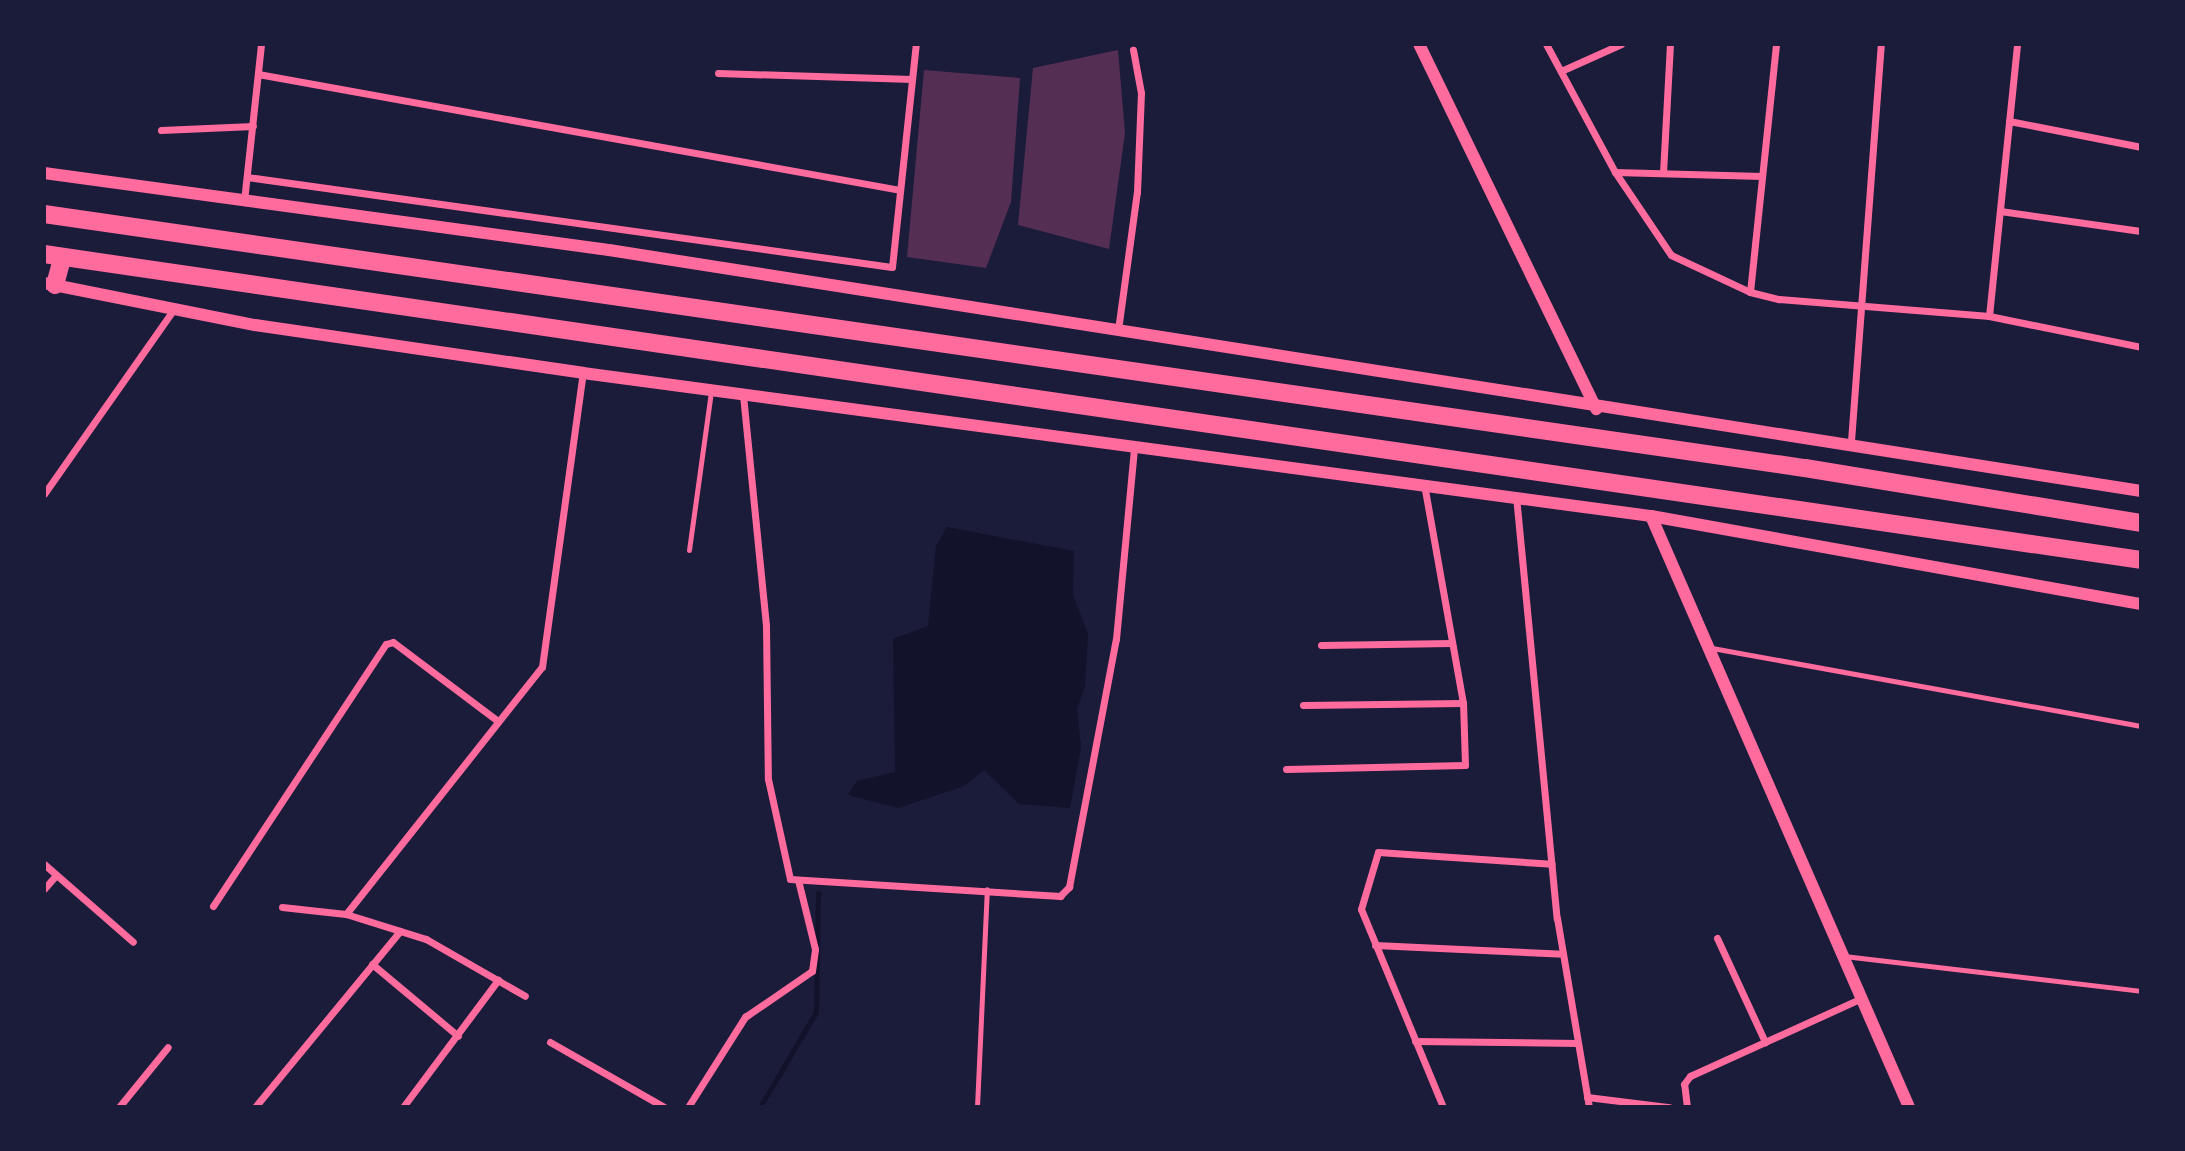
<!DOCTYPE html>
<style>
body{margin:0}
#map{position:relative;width:2185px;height:1151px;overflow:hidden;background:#1b1b3a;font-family:"Times New Roman",serif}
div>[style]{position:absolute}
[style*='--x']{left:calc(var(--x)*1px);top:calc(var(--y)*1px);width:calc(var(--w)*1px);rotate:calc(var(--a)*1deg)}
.water>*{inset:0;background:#12122b}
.stream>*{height:5px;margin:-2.5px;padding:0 2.5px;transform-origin:2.5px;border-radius:2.5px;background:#12122b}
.building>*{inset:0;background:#542f53}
.service>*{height:5px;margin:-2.5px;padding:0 2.5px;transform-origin:2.5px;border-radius:2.5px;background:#ff6b9d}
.minor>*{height:7px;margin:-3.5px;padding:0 3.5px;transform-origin:3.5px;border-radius:3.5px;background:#ff6b9d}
.tertiary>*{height:12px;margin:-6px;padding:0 6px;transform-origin:6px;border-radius:6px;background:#ff6b9d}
.trunk>*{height:18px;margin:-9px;padding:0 9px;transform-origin:9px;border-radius:9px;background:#ff6b9d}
span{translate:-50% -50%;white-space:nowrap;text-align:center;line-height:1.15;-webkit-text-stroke:7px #1b1b3a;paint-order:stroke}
.frame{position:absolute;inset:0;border:46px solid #1b1b3a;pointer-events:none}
</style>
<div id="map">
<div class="water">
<i style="clip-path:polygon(947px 527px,1074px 551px,1073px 595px,1088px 634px,1085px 686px,1077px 709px,1081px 747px,1070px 808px,1019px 804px,984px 770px,964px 786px,898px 808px,848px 795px,857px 781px,895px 772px,893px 639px,928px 626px,936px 546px)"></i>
</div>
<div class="stream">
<i style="--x:760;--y:1107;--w:110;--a:-59.5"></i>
<i style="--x:816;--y:1012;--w:119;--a:-89"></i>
</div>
<div class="building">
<i style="clip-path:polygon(1118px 50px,1125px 133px,1109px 249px,1018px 225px,1033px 68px)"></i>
<i style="clip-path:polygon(924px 70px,1020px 78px,1011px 202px,986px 268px,907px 257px)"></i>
</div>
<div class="service">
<i style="--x:689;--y:550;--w:161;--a:-82.1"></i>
<i style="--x:1712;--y:648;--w:436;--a:10.3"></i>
<i style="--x:1844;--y:956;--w:299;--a:6.7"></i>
<i style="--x:977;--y:1107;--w:218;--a:-87.4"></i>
</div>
<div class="minor">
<i style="--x:1546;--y:44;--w:145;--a:61.7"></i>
<i style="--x:1615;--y:172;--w:100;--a:56"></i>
<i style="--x:1671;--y:255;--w:87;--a:25.1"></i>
<i style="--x:1750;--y:292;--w:30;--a:14"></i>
<i style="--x:1779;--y:299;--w:211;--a:4.6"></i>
<i style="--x:1989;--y:316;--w:273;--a:-84.1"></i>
<i style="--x:1561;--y:71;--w:66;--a:-24.2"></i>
<i style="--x:718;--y:73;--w:194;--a:1.8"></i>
<i style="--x:258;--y:74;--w:652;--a:10.24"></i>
<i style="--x:2009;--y:121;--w:135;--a:11.1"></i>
<i style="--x:161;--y:130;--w:92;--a:-2.5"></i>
<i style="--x:1615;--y:172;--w:147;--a:1.6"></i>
<i style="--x:1663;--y:173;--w:129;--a:-86.9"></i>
<i style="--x:247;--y:177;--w:651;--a:7.94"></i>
<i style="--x:892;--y:267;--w:224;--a:-83.9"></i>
<i style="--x:244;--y:201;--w:158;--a:-83.8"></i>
<i style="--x:2000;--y:211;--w:142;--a:8.1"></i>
<i style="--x:1750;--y:292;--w:249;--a:-84"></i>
<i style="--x:1989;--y:316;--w:155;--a:11.5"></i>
<i style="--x:1118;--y:330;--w:139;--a:-82.2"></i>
<i style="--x:1137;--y:192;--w:99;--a:-87.7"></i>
<i style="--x:1141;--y:93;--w:44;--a:-100.5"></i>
<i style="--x:743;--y:395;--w:231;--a:84.3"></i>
<i style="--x:766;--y:625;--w:154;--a:89.3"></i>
<i style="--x:768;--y:779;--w:102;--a:77.6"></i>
<i style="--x:790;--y:879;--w:271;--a:3.6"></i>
<i style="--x:1060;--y:896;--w:13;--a:-45"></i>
<i style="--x:1069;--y:887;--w:252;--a:-79.3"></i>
<i style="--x:1116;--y:639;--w:192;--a:-84.6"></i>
<i style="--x:1851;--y:441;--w:398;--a:-85.7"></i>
<i style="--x:44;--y:494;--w:226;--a:-54.9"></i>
<i style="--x:1516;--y:496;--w:424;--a:84.5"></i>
<i style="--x:1557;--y:918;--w:192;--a:80.4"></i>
<i style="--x:1321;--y:645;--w:131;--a:-0.9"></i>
<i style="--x:1303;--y:705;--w:160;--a:-0.7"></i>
<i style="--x:1286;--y:769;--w:179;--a:-1.3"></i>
<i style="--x:1465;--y:765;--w:62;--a:-91.8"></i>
<i style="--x:1463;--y:703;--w:222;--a:-100.1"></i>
<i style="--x:44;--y:864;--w:118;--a:41.2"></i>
<i style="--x:44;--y:889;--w:18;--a:-49"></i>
<i style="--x:213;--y:906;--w:314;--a:-56.6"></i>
<i style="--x:386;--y:644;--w:7;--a:-16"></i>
<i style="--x:393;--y:642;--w:131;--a:37"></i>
<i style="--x:282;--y:907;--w:64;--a:6.2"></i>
<i style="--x:346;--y:914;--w:84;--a:17.4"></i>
<i style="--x:426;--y:939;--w:114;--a:29.9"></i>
<i style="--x:346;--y:914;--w:315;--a:-51.6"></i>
<i style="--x:542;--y:667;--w:297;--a:-82.1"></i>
<i style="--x:1717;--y:938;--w:115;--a:65.2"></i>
<i style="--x:1375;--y:945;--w:188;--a:2.7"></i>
<i style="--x:372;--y:964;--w:112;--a:39.9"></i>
<i style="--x:1415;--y:1041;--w:163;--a:0.7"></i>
<i style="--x:550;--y:1042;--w:131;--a:29.7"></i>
<i style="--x:1587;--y:1097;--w:83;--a:7"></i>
<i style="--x:119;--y:1107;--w:77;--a:-50.8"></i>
<i style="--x:255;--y:1107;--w:228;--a:-50.5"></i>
<i style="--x:403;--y:1107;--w:159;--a:-53.2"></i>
<i style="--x:688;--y:1107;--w:107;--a:-57.7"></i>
<i style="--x:745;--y:1017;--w:81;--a:-34.5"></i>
<i style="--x:812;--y:971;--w:22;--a:-82"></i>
<i style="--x:815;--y:949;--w:71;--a:-103.8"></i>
<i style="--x:1443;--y:1107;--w:214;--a:-112.5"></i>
<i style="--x:1361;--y:909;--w:59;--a:-73.4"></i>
<i style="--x:1378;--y:852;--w:174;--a:3.9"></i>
<i style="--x:1687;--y:1107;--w:23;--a:-97"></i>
<i style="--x:1684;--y:1084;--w:10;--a:-53"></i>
<i style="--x:1690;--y:1076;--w:189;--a:-24.4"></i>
</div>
<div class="tertiary">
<i style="--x:1419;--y:44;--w:406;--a:64.1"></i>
<i style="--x:44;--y:173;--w:570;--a:7.76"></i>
<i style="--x:609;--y:250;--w:1551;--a:8.94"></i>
<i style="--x:44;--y:283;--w:215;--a:11.3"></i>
<i style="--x:255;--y:325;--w:331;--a:8.3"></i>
<i style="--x:583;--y:373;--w:1078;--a:7.63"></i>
<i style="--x:1651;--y:516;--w:498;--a:10.2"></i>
<i style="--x:1651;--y:516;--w:645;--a:66.42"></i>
</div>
<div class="trunk">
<i style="--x:44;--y:214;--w:1779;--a:8.21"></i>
<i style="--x:1805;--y:468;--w:340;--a:9.3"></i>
<i style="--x:44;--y:254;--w:2119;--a:8.3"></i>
<i style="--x:55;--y:285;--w:27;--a:-75"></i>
</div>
<div class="frame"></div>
</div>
